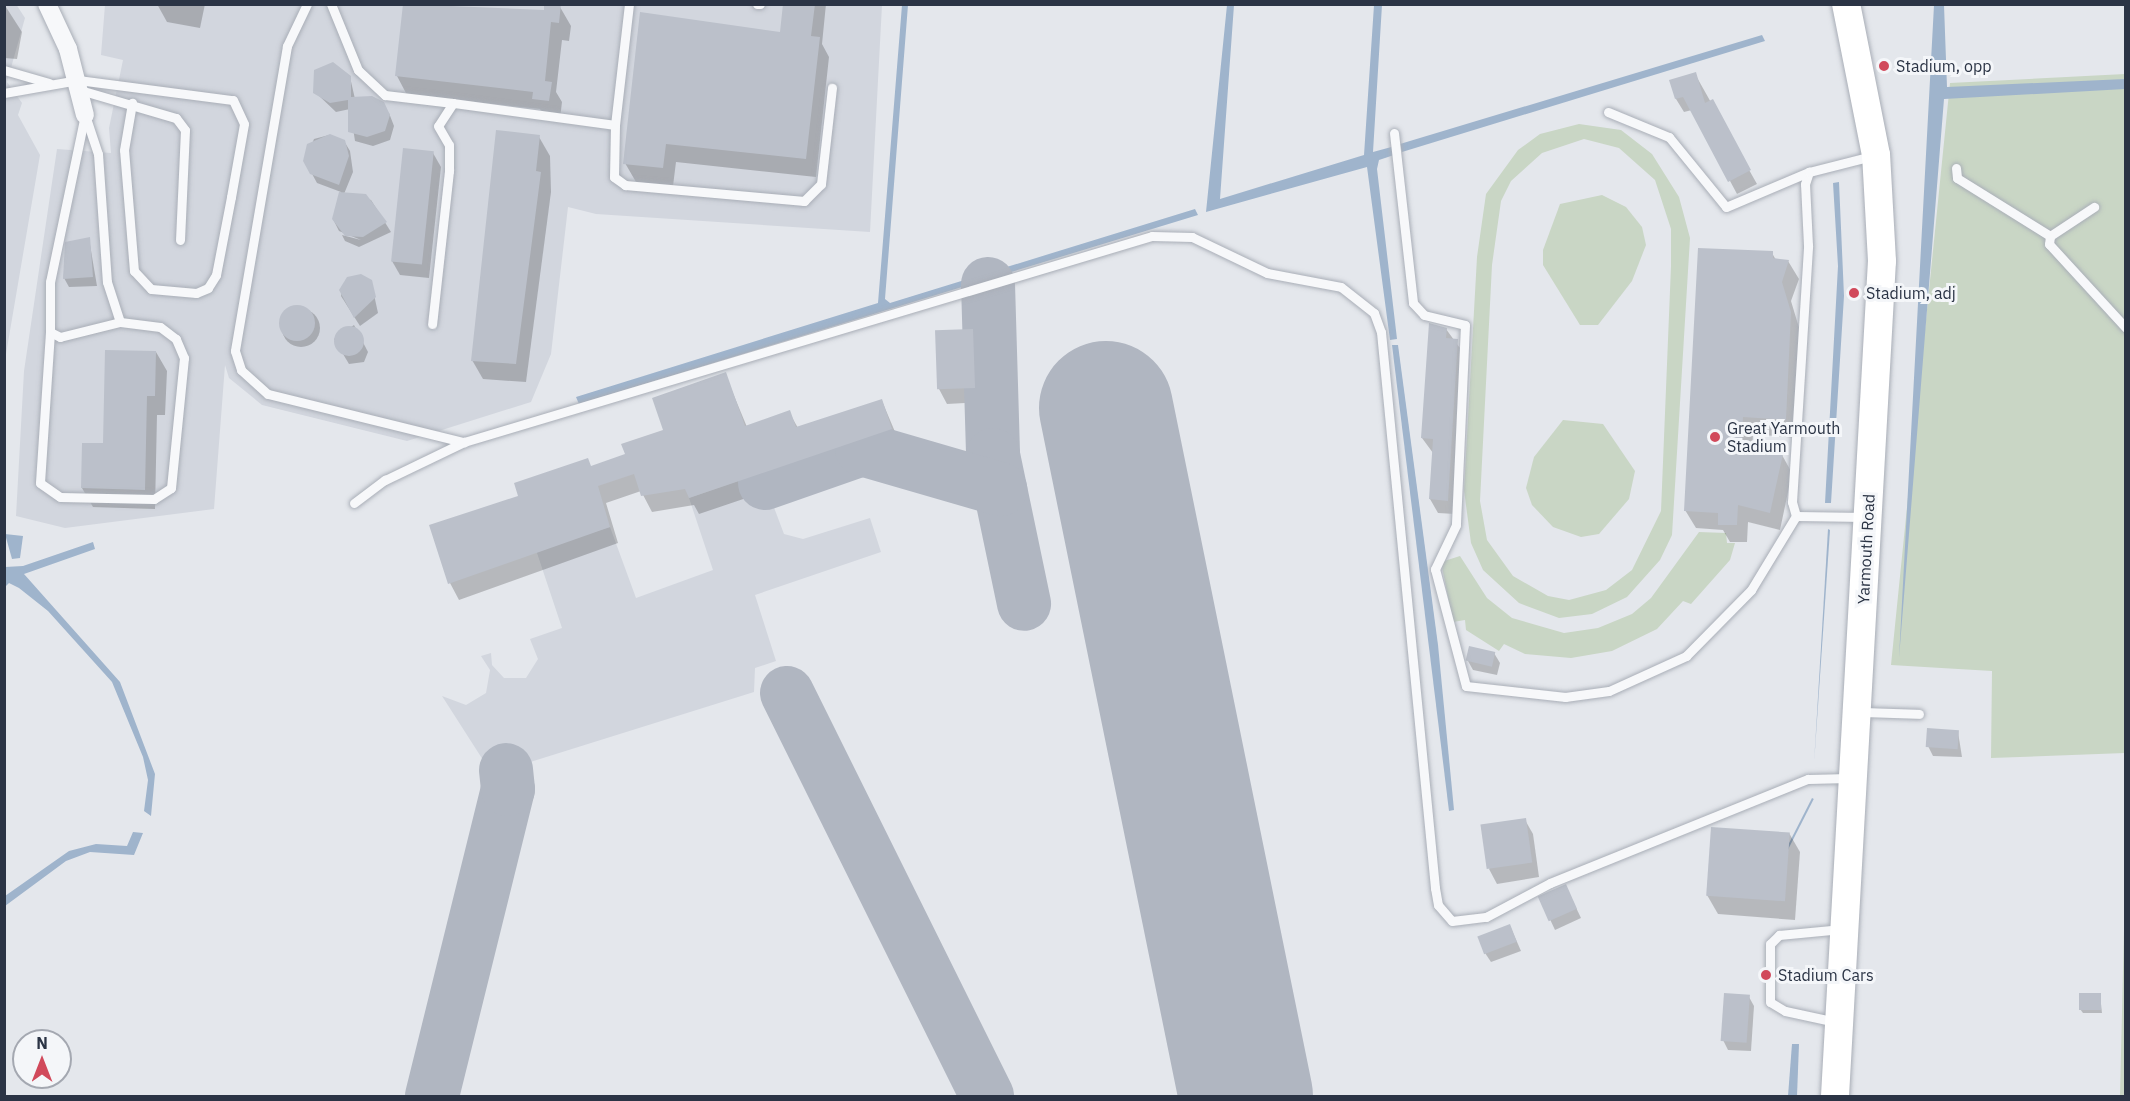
<!DOCTYPE html>
<style>
body{margin:0}
#map{position:relative;width:2130px;height:1101px;overflow:hidden;background:#e4e7ec;font-family:"IBM Plex Sans",sans-serif}
div>[style]{position:absolute}
[style*='--x']{left:calc(var(--x)*1px);top:calc(var(--y)*1px);width:calc(var(--w)*1px);rotate:calc(var(--a)*1deg)}
.built>*{inset:0;background:#d2d6de}
.green>*{inset:0;background:#c9d6c5}
.water>*{inset:0;background:#9fb4cc;transform-origin:0 0}
.shadow>*{inset:0;background:#0003}
.round{border-radius:50%}
.taxiway>*{height:54px;margin:-27px;padding:0 27px;transform-origin:27px;border-radius:27px;background:#b0b6c1}
.runway>*{height:134px;margin:-67px;padding:0 67px;transform-origin:67px;border-radius:67px;background:#b0b6c1}
.building>*{inset:0;background:#bbc0ca;transform-origin:0 0}
.roads{filter:drop-shadow(0 0 2px #a9aeb7) drop-shadow(0 0 2px #a9aeb7)}
.lane>*{height:9px;margin:-4.5px;padding:0 4.5px;transform-origin:4.5px;border-radius:4.5px;background:#f7f8fa}
.street>*{height:18px;margin:-9px;padding:0 9px;transform-origin:9px;border-radius:9px;background:#f7f8fa}
.primary>*{height:28px;margin:-14px;padding:0 14px;transform-origin:14px;border-radius:14px;background:#fff}
.dots>*{width:16px;height:16px;translate:-50% -50%;box-sizing:border-box;border:3px solid #f4f6f9;border-radius:50%}
span{translate:-50% -50%;white-space:nowrap;text-align:center;line-height:1.15;-webkit-text-stroke:6px #f4f6f9;paint-order:stroke}
.poi-label{font-size:16px;color:#2b3445}
.left{translate:0 -50%;text-align:left}
.street-label{font-size:16px;color:#2b3445}
.frame{position:absolute;inset:0;border:6px solid #2b3445;pointer-events:none}
.north{position:absolute;left:12px;top:1029px;width:60px;height:60px;box-sizing:border-box;background:#f4f6f9;border:2px solid #a4a8b1;border-radius:50%;rotate:0deg;font-size:16px;font-weight:700;line-height:24px;text-align:center;color:#2b3445}
.north::after{content:'';display:block;margin:auto;width:21px;height:27px;background:#d1495b;clip-path:polygon(50% 0,100% 100%,50% 72%,0 100%)}
</style>
<div id="map">
<div class="built">
<i style="clip-path:polygon(16px 4px,25px 18px,7px 82px,22px 103px,18px 115px,40px 155px,5px 360px,4px 5px)"></i>
<i style="clip-path:polygon(105px 5px,882px 5px,870px 232px,596px 214px,568px 207px,551px 354px,531px 402px,407px 441px,262px 405px,229px 378px,225px 365px,214px 509px,65px 528px,16px 516px,24px 371px,57px 149px,111px 153px,109px 128px,123px 60px,101px 55px)"></i>
<i style="clip-path:polygon(761px 473px,784px 534px,803px 539px,870px 518px,881px 552px,755px 595px,776px 661px,755px 668px,754px 692px,492px 774px,442px 696px,466px 705px,486px 693px,490px 670px,481px 656px,491px 653px,492px 665px,504px 678px,526px 678px,538px 659px,530px 639px,562px 628px,536px 550px,610px 527px,636px 598px,713px 570px,689px 498px)"></i>
</div>
<div class="green">
<i style="clip-path:polygon(2125px 74px,2125px 753px,1991px 758px,1992px 671px,1891px 665px,1950px 83px)"></i>
<i style="clip-path:polygon(evenodd,1579px 124px,1621px 130px,1652px 154px,1679px 197px,1690px 238px,1672px 535px,1660px 560px,1627px 597px,1592px 614px,1559px 618px,1519px 603px,1483px 570px,1471px 543px,1464px 490px,1477px 257px,1486px 194px,1518px 150px,1540px 134px,1579px 124px,1584px 139px,1619px 148px,1655px 180px,1671px 229px,1671px 266px,1661px 511px,1632px 570px,1606px 590px,1569px 600px,1548px 596px,1513px 576px,1487px 540px,1480px 501px,1492px 265px,1501px 201px,1511px 181px,1542px 153px,1584px 139px)"></i>
<i style="clip-path:polygon(1602px 195px,1626px 207px,1642px 227px,1646px 245px,1632px 281px,1598px 325px,1580px 325px,1543px 265px,1543px 250px,1560px 204px)"></i>
<i style="clip-path:polygon(1563px 420px,1603px 424px,1635px 471px,1629px 499px,1599px 534px,1581px 537px,1553px 527px,1532px 505px,1526px 488px,1534px 457px)"></i>
<i style="clip-path:polygon(1699px 532px,1726px 533px,1727px 543px,1735px 543px,1730px 560px,1691px 604px,1683px 601px,1657px 629px,1612px 651px,1571px 658px,1525px 654px,1504px 644px,1499px 651px,1466px 630px,1465px 620px,1453px 622px,1441px 562px,1460px 556px,1487px 598px,1512px 618px,1564px 633px,1598px 628px,1632px 614px,1651px 598px)"></i>
<i style="clip-path:polygon(2125px 887px,2126px 1096px,2120px 1096px)"></i>
</div>
<div class="water">
<i style="clip-path:polygon(902px 5px,908px 5px,885px 299px,890px 303px,1195px 209px,1198px 215px,579px 404px,576px 397px,878px 303px)"></i>
<i style="clip-path:polygon(1227px 5px,1234px 5px,1220px 199px,1364px 155px,1374px 5px,1382px 5px,1373px 152px,1395px 146px,1397px 154px,1379px 160px,1377px 169px,1397px 339px,1390px 340px,1367px 167px,1206px 212px)"></i>
<i style="clip-path:polygon(1934px 5px,1944px 5px,1947px 87px,2125px 79px,2125px 89px,1944px 99px,1899px 658px)"></i>
<i style="clip-path:polygon(1762px 35px,1765px 41px,1402px 152px,1400px 144px)"></i>
<i style="clip-path:polygon(1839px 182px,1844px 296px,1831px 503px,1825px 503px,1838px 266px,1833px 183px)"></i>
<i style="clip-path:polygon(1392px 345px,1398px 345px,1438px 645px,1454px 810px,1449px 811px)"></i>
<i style="clip-path:polygon(1828px 529px,1830px 530px,1814px 764px)"></i>
<i style="clip-path:polygon(5px 534px,23px 536px,20px 558px,12px 559px)"></i>
<i style="clip-path:polygon(93px 542px,95px 549px,24px 574px,120px 682px,155px 774px,151px 816px,144px 811px,148px 780px,143px 757px,112px 682px,48px 611px,19px 588px,9px 583px,5px 587px,5px 567px,23px 566px)"></i>
<i style="left:1812px;top:798px;width:2px;height:111px;rotate:27deg"></i>
<i style="clip-path:polygon(133px 832px,143px 833px,134px 855px,90px 852px,66px 861px,5px 906px,5px 896px,69px 851px,96px 844px,127px 846px)"></i>
<i style="clip-path:polygon(1792px 1044px,1799px 1044px,1797px 1096px,1788px 1096px)"></i>
</div>
<div class="shadow">
<i style="clip-path:polygon(4px 4px,22px 32px,17px 59px,4px 58px)"></i>
<i style="clip-path:polygon(157px 4px,205px 4px,200px 28px,167px 22px)"></i>
<i style="clip-path:polygon(404px 4px,545px 12px,560px 7px,571px 26px,569px 41px,562px 40px,556px 92px,562px 102px,560px 119px,545px 118px,540px 109px,407px 95px,397px 76px)"></i>
<i style="clip-path:polygon(784px 4px,826px 4px,822px 44px,829px 57px,816px 177px,676px 162px,673px 186px,636px 182px,625px 163px,781px 34px)"></i>
<i style="clip-path:polygon(1695px 74px,1757px 184px,1737px 194px,1692px 110px,1684px 112px,1676px 99px,1671px 81px)"></i>
<i style="clip-path:polygon(350px 77px,355px 99px,389px 113px,394px 126px,390px 140px,373px 146px,355px 141px,350px 109px,336px 112px,315px 92px)"></i>
<i style="clip-path:polygon(329px 135px,344px 141px,350px 151px,353px 172px,344px 194px,371px 200px,391px 232px,359px 247px,345px 241px,342px 235px,361px 240px,339px 231px,333px 219px,341px 192px,317px 183px,305px 161px,314px 139px)"></i>
<i style="clip-path:polygon(539px 137px,550px 156px,551px 192px,526px 382px,483px 379px,472px 360px)"></i>
<i style="clip-path:polygon(433px 153px,441px 167px,429px 278px,400px 275px,392px 261px)"></i>
<i style="clip-path:polygon(89px 239px,97px 286px,69px 287px,64px 278px)"></i>
<i style="clip-path:polygon(1772px 253px,1776px 260px,1788px 261px,1799px 279px,1791px 301px,1800px 331px,1796px 438px,1753px 434px,1752px 454px,1782px 455px,1792px 473px,1780px 530px,1748px 522px,1747px 542px,1730px 542px,1723px 530px,1696px 528px,1685px 510px)"></i>
<i style="clip-path:polygon(371px 281px,378px 313px,360px 326px,341px 296px,344px 283px)"></i>
<i class="round" style="left:282px;top:309px;width:38px;height:38px"></i>
<i style="clip-path:polygon(354px 325px,368px 352px,364px 362px,349px 364px,334px 339px)"></i>
<i style="clip-path:polygon(1430px 325px,1446px 329px,1465px 355px,1455px 514px,1438px 513px,1430px 499px,1433px 453px,1422px 438px)"></i>
<i style="clip-path:polygon(972px 330px,980px 345px,983px 402px,947px 404px,939px 389px)"></i>
<i style="clip-path:polygon(156px 352px,167px 371px,165px 415px,157px 415px,155px 509px,93px 507px,82px 488px,83px 444px,104px 445px)"></i>
<i style="clip-path:polygon(725px 374px,747px 427px,789px 412px,798px 428px,882px 401px,901px 446px,699px 514px,694px 505px,652px 512px,641px 491px,606px 503px,618px 543px,459px 600px,450px 583px,520px 496px,627px 455px,665px 431px)"></i>
<i style="clip-path:polygon(1494px 653px,1500px 663px,1497px 675px,1473px 670px,1468px 661px)"></i>
<i style="clip-path:polygon(1958px 732px,1962px 757px,1933px 756px,1928px 746px)"></i>
<i style="clip-path:polygon(1525px 820px,1533px 834px,1539px 877px,1497px 884px,1489px 869px)"></i>
<i style="clip-path:polygon(1789px 833px,1800px 852px,1795px 920px,1718px 914px,1707px 895px)"></i>
<i style="clip-path:polygon(1570px 895px,1581px 918px,1555px 930px,1540px 898px)"></i>
<i style="clip-path:polygon(1510px 926px,1521px 951px,1491px 962px,1485px 953px)"></i>
<i style="clip-path:polygon(2100px 995px,2102px 1013px,2083px 1013px,2080px 1009px)"></i>
<i style="clip-path:polygon(1749px 997px,1754px 1006px,1751px 1051px,1728px 1050px,1723px 1040px)"></i>
</div>
<div class="taxiway">
<i style="--x:988;--y:284;--w:171;--a:88.3"></i>
<i style="--x:993;--y:455;--w:152;--a:78.2"></i>
<i style="--x:765;--y:483;--w:103;--a:-19.3"></i>
<i style="--x:862;--y:449;--w:144;--a:16.2"></i>
<i style="--x:787;--y:693;--w:450;--a:63.6"></i>
<i style="--x:432;--y:1096;--w:316;--a:-76.1"></i>
<i style="--x:508;--y:789;--w:19;--a:-96"></i>
</div>
<div class="runway">
<i style="--x:1106;--y:408;--w:702;--a:78.5"></i>
</div>
<div class="building">
<i style="clip-path:polygon(403px 4px,544px 10px,544px 4px,561px 4px,559px 23px,551px 22px,545px 81px,552px 82px,549px 101px,532px 99px,533px 92px,395px 76px)"></i>
<i style="clip-path:polygon(783px 4px,815px 4px,811px 36px,820px 37px,806px 159px,666px 144px,663px 168px,623px 164px,640px 12px,780px 32px)"></i>
<i style="clip-path:polygon(333px 62px,351px 76px,351px 97px,372px 96px,384px 102px,390px 115px,385px 131px,367px 137px,348px 132px,348px 100px,330px 103px,313px 93px,314px 70px)"></i>
<i style="clip-path:polygon(1696px 72px,1705px 103px,1713px 99px,1751px 170px,1728px 182px,1683px 97px,1675px 99px,1669px 80px)"></i>
<i style="clip-path:polygon(496px 130px,540px 135px,536px 171px,541px 172px,516px 364px,471px 361px)"></i>
<i style="clip-path:polygon(330px 134px,345px 140px,349px 156px,339px 185px,310px 174px,303px 161px,307px 144px)"></i>
<i style="left:403px;top:148px;width:31px;height:114px;rotate:6deg"></i>
<i style="clip-path:polygon(339px 192px,366px 194px,387px 222px,363px 237px,345px 236px,332px 219px)"></i>
<i style="clip-path:polygon(90px 237px,93px 277px,63px 279px,65px 242px)"></i>
<i style="clip-path:polygon(1698px 248px,1773px 251px,1773px 258px,1789px 260px,1782px 282px,1791px 312px,1786px 420px,1743px 417px,1741px 451px,1783px 454px,1770px 513px,1738px 505px,1737px 525px,1718px 525px,1718px 513px,1684px 511px)"></i>
<i style="clip-path:polygon(361px 274px,372px 280px,376px 297px,354px 318px,339px 290px,347px 277px)"></i>
<i class="round" style="left:279px;top:305px;width:36px;height:36px"></i>
<i style="clip-path:polygon(1429px 323px,1447px 328px,1446px 338px,1458px 339px,1448px 501px,1429px 499px,1433px 439px,1421px 438px)"></i>
<i class="round" style="left:334px;top:326px;width:30px;height:30px"></i>
<i style="left:973px;top:329px;width:59px;height:38px;rotate:88deg"></i>
<i style="clip-path:polygon(105px 350px,156px 351px,155px 396px,147px 396px,145px 490px,81px 488px,82px 443px,103px 443px)"></i>
<i style="clip-path:polygon(726px 372px,745px 426px,790px 410px,796px 427px,882px 399px,892px 429px,689px 498px,685px 489px,641px 496px,634px 474px,598px 486px,610px 527px,448px 584px,429px 525px,518px 496px,514px 483px,588px 458px,591px 466px,625px 454px,621px 444px,663px 430px,652px 398px)"></i>
<i style="left:1469px;top:646px;width:27px;height:15px;rotate:13deg"></i>
<i style="left:1927px;top:728px;width:32px;height:19px;rotate:4deg"></i>
<i style="left:1526px;top:818px;width:45px;height:46px;rotate:82deg"></i>
<i style="left:1711px;top:827px;width:79px;height:69px;rotate:4deg"></i>
<i style="left:1566px;top:884px;width:27px;height:31px;rotate:66deg"></i>
<i style="left:1510px;top:924px;width:19px;height:35px;rotate:69deg"></i>
<i style="left:1724px;top:993px;width:26px;height:48px;rotate:4deg"></i>
<i style="left:2079px;top:993px;width:22px;height:17px"></i>
</div>
<div class="roads">
<div class="lane">
<i style="--x:307;--y:4;--w:47;--a:115.5"></i>
<i style="--x:287;--y:46;--w:309;--a:99.7"></i>
<i style="--x:235;--y:351;--w:20;--a:72"></i>
<i style="--x:241;--y:370;--w:36;--a:42"></i>
<i style="--x:268;--y:394;--w:202;--a:13.8"></i>
<i style="--x:331;--y:4;--w:71;--a:67.8"></i>
<i style="--x:358;--y:70;--w:37;--a:43"></i>
<i style="--x:385;--y:95;--w:68;--a:6.7"></i>
<i style="--x:453;--y:103;--w:27;--a:123"></i>
<i style="--x:438;--y:126;--w:22;--a:60"></i>
<i style="--x:449;--y:145;--w:26;--a:90"></i>
<i style="--x:449;--y:171;--w:154;--a:96.3"></i>
<i style="--x:757;--y:4;--w:3;--a:0"></i>
<i style="--x:4;--y:70;--w:47;--a:16.1"></i>
<i style="--x:80;--y:90;--w:100;--a:16.3"></i>
<i style="--x:176;--y:118;--w:15;--a:53"></i>
<i style="--x:185;--y:130;--w:110;--a:92.6"></i>
<i style="--x:4;--y:93;--w:75;--a:-10"></i>
<i style="--x:78;--y:80;--w:156;--a:7.4"></i>
<i style="--x:233;--y:100;--w:26;--a:65"></i>
<i style="--x:244;--y:124;--w:74;--a:100.1"></i>
<i style="--x:231;--y:197;--w:79;--a:100.9"></i>
<i style="--x:216;--y:275;--w:15;--a:122"></i>
<i style="--x:208;--y:288;--w:13;--a:157"></i>
<i style="--x:196;--y:293;--w:45;--a:-174.9"></i>
<i style="--x:151;--y:289;--w:25;--a:-133"></i>
<i style="--x:134;--y:271;--w:121;--a:-94.7"></i>
<i style="--x:124;--y:150;--w:48;--a:-80.3"></i>
<i style="--x:453;--y:103;--w:163;--a:7.7"></i>
<i style="--x:615;--y:125;--w:122;--a:-83.4"></i>
<i style="--x:1608;--y:112;--w:66;--a:22.3"></i>
<i style="--x:1669;--y:137;--w:90;--a:50.8"></i>
<i style="--x:1726;--y:207;--w:90;--a:-22.9"></i>
<i style="--x:85;--y:115;--w:41;--a:71.6"></i>
<i style="--x:98;--y:154;--w:128;--a:86"></i>
<i style="--x:107;--y:282;--w:42;--a:72"></i>
<i style="--x:120;--y:322;--w:62;--a:166"></i>
<i style="--x:60;--y:337;--w:11;--a:-153"></i>
<i style="--x:50;--y:332;--w:50;--a:-90"></i>
<i style="--x:50;--y:282;--w:171;--a:-78.2"></i>
<i style="--x:615;--y:125;--w:52;--a:91.1"></i>
<i style="--x:614;--y:177;--w:14;--a:36"></i>
<i style="--x:625;--y:185;--w:180;--a:5.1"></i>
<i style="--x:804;--y:201;--w:24;--a:-45"></i>
<i style="--x:821;--y:184;--w:97;--a:-83.5"></i>
<i style="--x:1394;--y:133;--w:171;--a:83.6"></i>
<i style="--x:1413;--y:303;--w:16;--a:47"></i>
<i style="--x:1424;--y:315;--w:42;--a:13.7"></i>
<i style="--x:1465;--y:325;--w:200;--a:92.6"></i>
<i style="--x:1456;--y:525;--w:49;--a:115.5"></i>
<i style="--x:1435;--y:569;--w:121;--a:75.2"></i>
<i style="--x:1466;--y:686;--w:100;--a:6.3"></i>
<i style="--x:1565;--y:697;--w:44;--a:-7.8"></i>
<i style="--x:1609;--y:691;--w:85;--a:-24.4"></i>
<i style="--x:1686;--y:656;--w:93;--a:-45.4"></i>
<i style="--x:1751;--y:590;--w:87;--a:-58.7"></i>
<i style="--x:1956;--y:168;--w:10;--a:84"></i>
<i style="--x:1957;--y:178;--w:110;--a:31.9"></i>
<i style="--x:2050;--y:236;--w:8;--a:97"></i>
<i style="--x:2049;--y:244;--w:114;--a:47.5"></i>
<i style="--x:2050;--y:236;--w:53;--a:-33.4"></i>
<i style="--x:50;--y:332;--w:151;--a:93.8"></i>
<i style="--x:40;--y:483;--w:24;--a:35"></i>
<i style="--x:60;--y:497;--w:94;--a:1.2"></i>
<i style="--x:154;--y:499;--w:20;--a:-33"></i>
<i style="--x:171;--y:488;--w:131;--a:-84.3"></i>
<i style="--x:184;--y:358;--w:21;--a:-113"></i>
<i style="--x:176;--y:339;--w:20;--a:-143"></i>
<i style="--x:160;--y:327;--w:40;--a:-172.9"></i>
<i style="--x:354;--y:503;--w:39;--a:-37"></i>
<i style="--x:385;--y:480;--w:88;--a:-25.7"></i>
<i style="--x:464;--y:442;--w:718;--a:-16.67"></i>
<i style="--x:1152;--y:236;--w:40;--a:1.4"></i>
<i style="--x:1192;--y:237;--w:83;--a:25.6"></i>
<i style="--x:1267;--y:273;--w:75;--a:10.7"></i>
<i style="--x:1341;--y:287;--w:42;--a:38.2"></i>
<i style="--x:1374;--y:313;--w:20;--a:70"></i>
<i style="--x:1381;--y:332;--w:559;--a:84.45"></i>
<i style="--x:1435;--y:888;--w:17;--a:80"></i>
<i style="--x:1438;--y:905;--w:21;--a:49"></i>
<i style="--x:1452;--y:921;--w:34;--a:-7"></i>
<i style="--x:1486;--y:917;--w:72;--a:-28"></i>
<i style="--x:1550;--y:883;--w:278;--a:-22"></i>
<i style="--x:1808;--y:779;--w:41;--a:-1.4"></i>
<i style="--x:1865;--y:517;--w:69;--a:-179.2"></i>
<i style="--x:1796;--y:516;--w:15;--a:-106"></i>
<i style="--x:1792;--y:502;--w:257;--a:-86.4"></i>
<i style="--x:1808;--y:245;--w:61;--a:-92.8"></i>
<i style="--x:1805;--y:184;--w:13;--a:-72"></i>
<i style="--x:1809;--y:172;--w:65;--a:-14.3"></i>
<i style="--x:1860;--y:712;--w:59;--a:1.9"></i>
<i style="--x:1836;--y:1022;--w:52;--a:-167.8"></i>
<i style="--x:1785;--y:1011;--w:17;--a:-149"></i>
<i style="--x:1770;--y:1002;--w:58;--a:-90"></i>
<i style="--x:1770;--y:944;--w:13;--a:-45"></i>
<i style="--x:1779;--y:935;--w:63;--a:-5.4"></i>
</div>
<div class="street">
<i style="--x:47;--y:4;--w:50;--a:65"></i>
<i style="--x:68;--y:49;--w:68;--a:75.6"></i>
</div>
<div class="primary">
<i style="--x:1835;--y:1096;--w:836;--a:-86.78"></i>
<i style="--x:1882;--y:261;--w:106;--a:-93.2"></i>
<i style="--x:1876;--y:155;--w:154;--a:-101.2"></i>
</div>
</div>
<div class="dots">
<i style="left:1884px;top:66px;background:#d1495b"></i>
<i style="left:1854px;top:293px;background:#d1495b"></i>
<i style="left:1715px;top:437px;background:#d1495b"></i>
<i style="left:1766px;top:975px;background:#d1495b"></i>
</div>
<div class="poi-label">
<span class="left" style="left:1896px;top:66px">Stadium, opp</span>
<span class="left" style="left:1866px;top:293px">Stadium, adj</span>
<span class="left" style="left:1727px;top:437px">Great Yarmouth<br>Stadium</span>
<span class="left" style="left:1778px;top:975px">Stadium Cars</span>
</div>
<div class="street-label">
<span style="left:1866px;top:549px;rotate:-87deg">Yarmouth Road</span>
</div>
<div class="frame"></div>
<div class="north">N</div>
</div>
